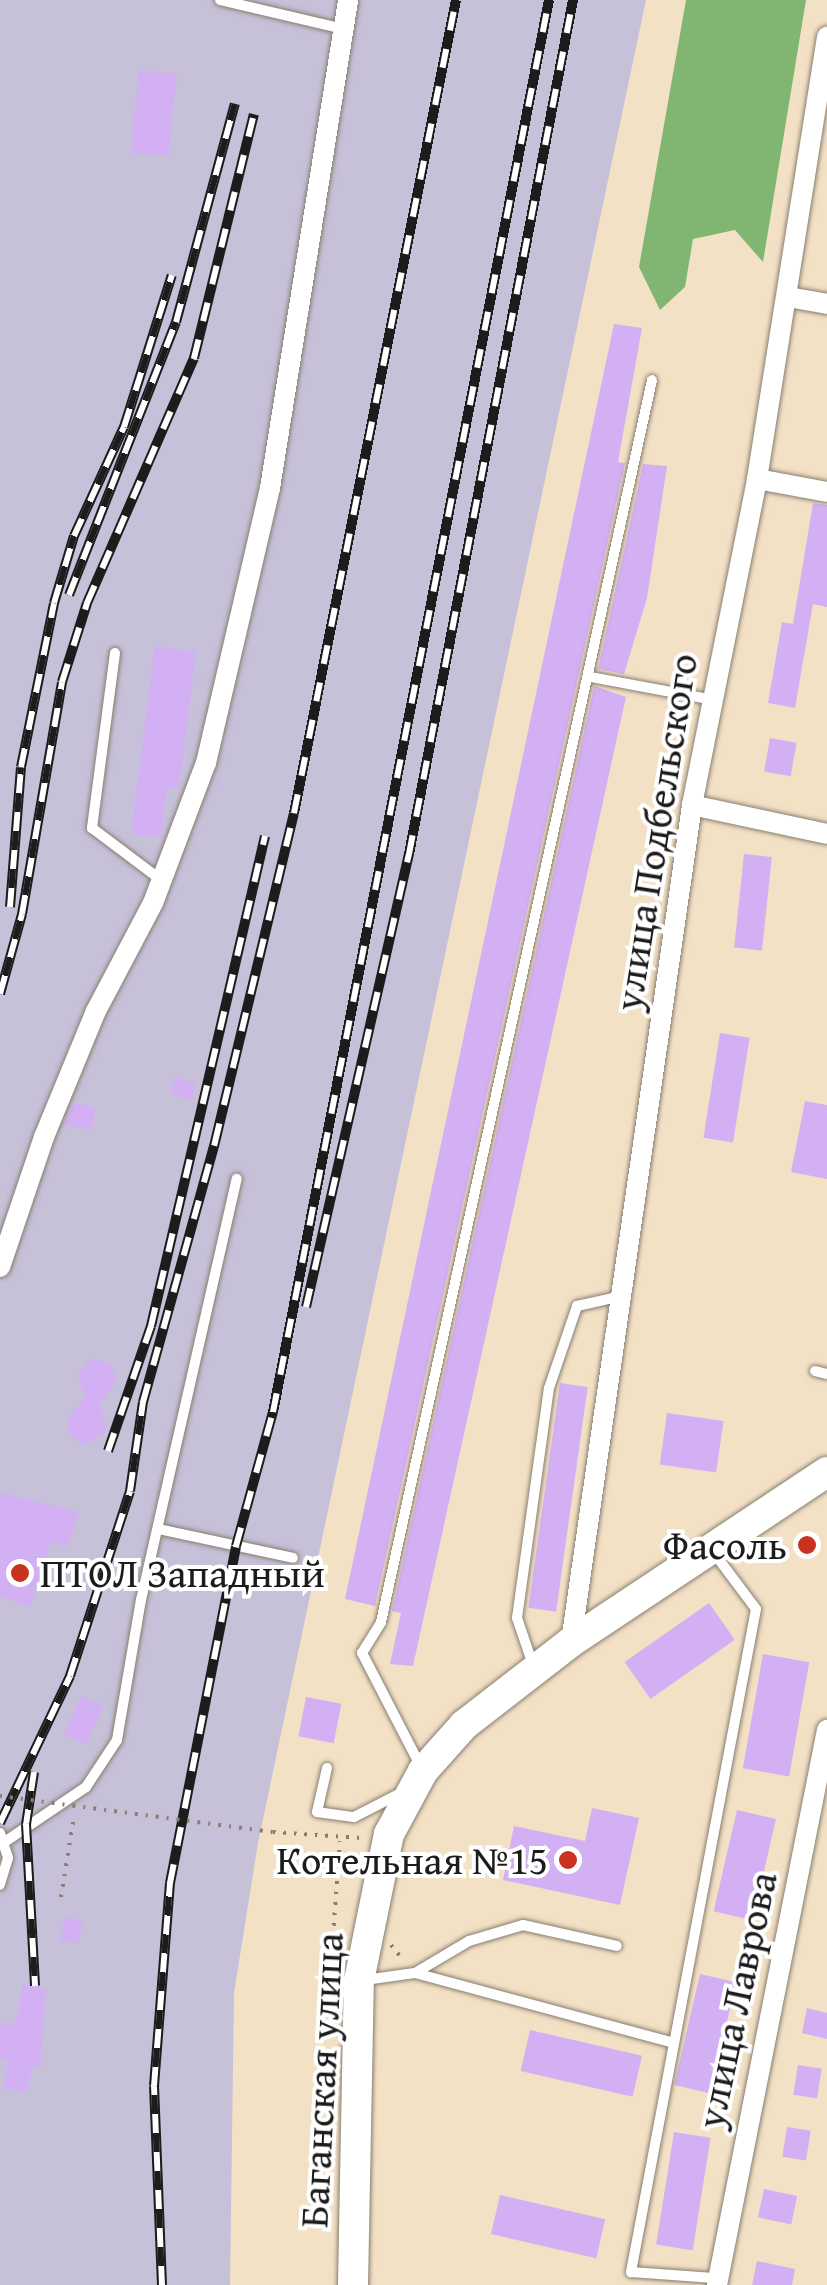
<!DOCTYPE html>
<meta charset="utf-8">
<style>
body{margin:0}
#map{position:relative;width:827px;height:2285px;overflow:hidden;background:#f3e1c5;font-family:"Gentium Book Plus",serif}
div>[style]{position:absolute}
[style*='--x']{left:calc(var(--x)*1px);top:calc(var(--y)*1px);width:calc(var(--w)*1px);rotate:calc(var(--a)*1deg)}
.industrial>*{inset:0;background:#c6c0d9}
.forest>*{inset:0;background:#81b672}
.building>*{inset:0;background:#d3b0f3;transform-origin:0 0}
.path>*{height:4px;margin-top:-2px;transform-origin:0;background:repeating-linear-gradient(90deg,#887e70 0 2.5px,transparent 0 10.5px)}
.roads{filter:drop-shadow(0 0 2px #887e70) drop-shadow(0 0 2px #887e70)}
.lane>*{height:10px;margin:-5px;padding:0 5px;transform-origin:5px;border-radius:5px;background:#fff}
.street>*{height:20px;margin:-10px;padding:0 10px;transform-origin:10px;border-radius:10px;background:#fff}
.secondary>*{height:30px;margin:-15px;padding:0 15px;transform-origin:15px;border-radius:15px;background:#fff}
.rail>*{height:10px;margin-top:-5px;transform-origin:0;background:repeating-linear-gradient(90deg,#fff 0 19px,#1c1c1c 0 38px);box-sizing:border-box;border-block:2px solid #1c1c1c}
.path-bridge>*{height:4px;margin-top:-2px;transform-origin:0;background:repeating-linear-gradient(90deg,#887e70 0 2.5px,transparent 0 10.5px)}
.dots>*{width:28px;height:28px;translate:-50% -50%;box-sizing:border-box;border:5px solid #fff;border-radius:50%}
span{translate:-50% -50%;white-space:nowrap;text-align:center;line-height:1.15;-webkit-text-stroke:8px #fff;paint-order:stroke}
.street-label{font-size:40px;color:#1c1c1c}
.poi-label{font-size:40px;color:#1c1c1c}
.right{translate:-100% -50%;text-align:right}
.left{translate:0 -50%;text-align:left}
</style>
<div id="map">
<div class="industrial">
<i style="clip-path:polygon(0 0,646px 0,258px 1843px,234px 1993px,230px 2285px,0 2285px)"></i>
</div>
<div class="forest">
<i style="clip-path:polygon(686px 0,806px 0,763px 262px,735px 230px,693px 239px,685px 287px,660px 310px,639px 267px)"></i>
</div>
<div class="building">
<i style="left:139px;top:70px;width:38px;height:83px;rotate:6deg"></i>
<i style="clip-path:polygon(614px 324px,642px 328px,618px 462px,625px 463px,375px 1606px,345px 1599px)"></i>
<i style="clip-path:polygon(643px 464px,667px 466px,647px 598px,624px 674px,598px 669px)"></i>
<i style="clip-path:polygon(813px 503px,827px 505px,827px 607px,813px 604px,795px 708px,768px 703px,782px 622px,793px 624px)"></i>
<i style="clip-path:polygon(155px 646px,196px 652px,179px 788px,167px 787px,161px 837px,131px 834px)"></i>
<i style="clip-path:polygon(594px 686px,626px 697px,413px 1666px,390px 1664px,401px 1613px,392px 1611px)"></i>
<i style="left:770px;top:738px;width:27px;height:34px;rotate:10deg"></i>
<i style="left:744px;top:854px;width:28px;height:94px;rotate:6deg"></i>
<i style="left:720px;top:1033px;width:30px;height:106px;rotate:9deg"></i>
<i style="left:176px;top:1077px;width:22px;height:17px;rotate:21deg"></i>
<i style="clip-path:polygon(805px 1101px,827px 1105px,827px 1179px,791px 1172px)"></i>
<i style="clip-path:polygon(73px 1103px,95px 1107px,92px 1129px,64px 1125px)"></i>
<i style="clip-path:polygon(91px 1359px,110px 1363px,117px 1381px,100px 1404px,106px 1432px,84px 1445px,68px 1433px,67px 1419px,85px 1398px,77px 1374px)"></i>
<i style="left:560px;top:1383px;width:28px;height:227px;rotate:8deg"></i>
<i style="left:667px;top:1413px;width:57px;height:52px;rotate:8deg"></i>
<i style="clip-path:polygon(0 1493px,79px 1512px,67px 1547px,51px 1542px,30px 1607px,0 1597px)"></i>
<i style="left:709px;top:1603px;width:45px;height:103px;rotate:55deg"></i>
<i style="left:763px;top:1654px;width:47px;height:116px;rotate:10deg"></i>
<i style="left:81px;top:1696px;width:24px;height:42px;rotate:24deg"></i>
<i style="left:306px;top:1697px;width:36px;height:40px;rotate:11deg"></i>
<i style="clip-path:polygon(592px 1808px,639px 1818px,620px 1905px,503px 1880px,514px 1826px,585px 1841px)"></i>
<i style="left:737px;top:1810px;width:40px;height:104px;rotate:13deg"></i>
<i style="left:65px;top:1917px;width:18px;height:23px;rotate:13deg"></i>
<i style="left:700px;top:1974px;width:37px;height:114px;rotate:13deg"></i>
<i style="clip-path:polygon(23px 1984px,46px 1988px,40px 2067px,32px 2066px,27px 2092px,3px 2088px,8px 2061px,0 2060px,0 2023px,15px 2025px)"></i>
<i style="clip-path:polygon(807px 2008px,827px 2013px,827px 2039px,802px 2033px)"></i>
<i style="left:530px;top:2030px;width:115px;height:42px;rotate:13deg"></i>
<i style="left:798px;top:2065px;width:24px;height:30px;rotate:9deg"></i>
<i style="left:787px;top:2127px;width:24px;height:30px;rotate:9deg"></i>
<i style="left:674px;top:2132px;width:37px;height:114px;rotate:9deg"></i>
<i style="left:764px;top:2189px;width:34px;height:29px;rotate:12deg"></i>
<i style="left:500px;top:2195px;width:108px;height:40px;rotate:13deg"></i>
<i style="clip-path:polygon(757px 2261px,795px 2269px,792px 2285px,752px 2285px)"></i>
</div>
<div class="path">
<i style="--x:273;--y:1832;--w:89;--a:3.9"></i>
<i style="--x:61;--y:1897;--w:82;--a:-80.9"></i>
<i style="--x:333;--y:1936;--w:95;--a:-85.8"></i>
<i style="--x:391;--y:1945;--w:21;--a:51"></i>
</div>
<div class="roads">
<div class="lane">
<i style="--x:220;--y:0;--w:127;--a:13.2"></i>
<i style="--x:115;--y:653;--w:177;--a:97.5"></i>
<i style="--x:92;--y:828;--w:86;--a:37"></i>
<i style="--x:591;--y:677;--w:120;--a:10.6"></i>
<i style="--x:815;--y:1371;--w:12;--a:14"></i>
<i style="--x:158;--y:1529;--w:138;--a:12.1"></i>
<i style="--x:714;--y:1553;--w:70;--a:53.1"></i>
<i style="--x:756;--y:1609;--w:675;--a:100.68"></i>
<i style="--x:631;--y:2272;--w:83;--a:4.1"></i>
<i style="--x:533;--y:1665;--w:50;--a:-108.8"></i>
<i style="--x:517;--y:1618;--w:232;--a:-82.1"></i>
<i style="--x:549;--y:1388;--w:87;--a:-71.1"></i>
<i style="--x:577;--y:1306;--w:42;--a:-12.4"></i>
<i style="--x:327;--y:1768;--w:45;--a:102.8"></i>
<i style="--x:317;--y:1812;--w:37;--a:8"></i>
<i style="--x:354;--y:1817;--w:51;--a:-27.1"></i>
<i style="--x:422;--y:1769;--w:131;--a:-117.3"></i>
<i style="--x:362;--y:1653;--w:36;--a:-58"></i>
<i style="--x:381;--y:1622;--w:1271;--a:-77.69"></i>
<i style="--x:0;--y:1833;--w:26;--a:72"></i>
<i style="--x:8;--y:1858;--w:28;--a:107"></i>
<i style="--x:6;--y:1841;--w:97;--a:-34"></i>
<i style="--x:86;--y:1787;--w:56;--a:-56.6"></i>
<i style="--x:117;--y:1740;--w:142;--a:-80.3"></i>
<i style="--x:141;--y:1600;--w:432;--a:-77.2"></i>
<i style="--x:415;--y:1973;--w:63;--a:-30.7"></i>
<i style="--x:469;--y:1941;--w:56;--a:-16.5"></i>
<i style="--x:523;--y:1925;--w:96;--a:12.6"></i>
<i style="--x:365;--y:1980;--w:50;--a:-8"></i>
<i style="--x:415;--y:1973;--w:268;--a:15.1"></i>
</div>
<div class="street">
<i style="--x:788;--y:297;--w:40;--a:10"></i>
<i style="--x:757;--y:479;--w:71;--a:10.5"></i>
<i style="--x:692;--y:805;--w:138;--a:12.1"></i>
<i style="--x:0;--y:1267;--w:137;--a:-71.3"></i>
<i style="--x:44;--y:1137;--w:136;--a:-67.6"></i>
<i style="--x:96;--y:1011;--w:122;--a:-62.2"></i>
<i style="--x:153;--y:903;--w:150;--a:-69.3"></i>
<i style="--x:206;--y:763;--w:282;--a:-76.9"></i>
<i style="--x:270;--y:488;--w:494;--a:-80.9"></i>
<i style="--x:571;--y:1642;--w:846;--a:-81.77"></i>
<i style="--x:692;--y:805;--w:332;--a:-78.7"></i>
<i style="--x:757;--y:479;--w:448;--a:-81"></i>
<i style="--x:717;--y:2285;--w:566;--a:-78.79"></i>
</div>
<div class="secondary">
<i style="--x:353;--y:2285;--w:304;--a:-88.9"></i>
<i style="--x:359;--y:1981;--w:150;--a:-78.5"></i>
<i style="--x:389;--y:1834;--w:72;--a:-61.6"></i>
<i style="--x:423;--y:1771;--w:62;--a:-48.3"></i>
<i style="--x:464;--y:1725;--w:135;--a:-37.8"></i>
<i style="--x:571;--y:1642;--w:307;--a:-33.6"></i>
</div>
</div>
<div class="rail">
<i style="--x:69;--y:595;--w:293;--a:-68.6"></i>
<i style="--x:176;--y:322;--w:226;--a:-74.9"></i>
<i style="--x:10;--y:907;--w:140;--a:-85.5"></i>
<i style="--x:21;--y:767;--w:167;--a:-78.6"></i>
<i style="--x:54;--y:603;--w:70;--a:-73.4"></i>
<i style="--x:74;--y:536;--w:120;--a:-65.4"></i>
<i style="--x:124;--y:427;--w:159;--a:-72.5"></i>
<i style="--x:0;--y:994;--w:83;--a:-74.6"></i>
<i style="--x:22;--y:914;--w:235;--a:-80.2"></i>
<i style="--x:62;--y:682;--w:83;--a:-72.4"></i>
<i style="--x:87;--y:603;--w:267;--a:-66.4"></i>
<i style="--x:194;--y:358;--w:251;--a:-76.2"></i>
<i style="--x:306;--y:1307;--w:465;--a:-77.2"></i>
<i style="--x:409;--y:854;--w:870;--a:-79.13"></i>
<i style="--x:108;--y:1451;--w:132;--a:-71"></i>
<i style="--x:151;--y:1326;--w:503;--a:-76.9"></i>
<i style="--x:34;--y:1772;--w:53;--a:98.7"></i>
<i style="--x:26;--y:1824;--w:162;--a:86.8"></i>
<i style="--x:0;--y:1823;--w:163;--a:-64.5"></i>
<i style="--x:70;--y:1676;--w:194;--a:-72"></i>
<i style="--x:130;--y:1491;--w:90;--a:-81.7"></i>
<i style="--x:143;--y:1402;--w:270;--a:-74.5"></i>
<i style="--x:215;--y:1142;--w:338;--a:-76.5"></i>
<i style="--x:294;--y:813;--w:829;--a:-78.73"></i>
<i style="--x:162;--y:2285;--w:199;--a:-92.3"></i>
<i style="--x:154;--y:2086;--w:204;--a:-85.5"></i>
<i style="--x:170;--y:1883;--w:343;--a:-78.9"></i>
<i style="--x:236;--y:1546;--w:139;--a:-74.6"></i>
<i style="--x:273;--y:1412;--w:1439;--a:-78.94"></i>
</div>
<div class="path-bridge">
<i style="--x:0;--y:1796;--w:275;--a:7.5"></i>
</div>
<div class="dots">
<i style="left:807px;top:1545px;background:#c8321e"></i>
<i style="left:20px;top:1573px;background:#c8321e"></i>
<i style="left:568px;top:1860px;background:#c8321e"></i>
</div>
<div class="street-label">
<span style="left:655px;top:832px;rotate:-81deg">улица Подбельского</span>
<span style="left:736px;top:2000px;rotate:-78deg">улица Лаврова</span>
<span style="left:321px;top:2080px;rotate:-87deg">Баганская улица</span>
</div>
<div class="poi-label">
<span class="right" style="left:787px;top:1545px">Фасоль</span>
<span class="left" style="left:40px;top:1573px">ПТОЛ Западный</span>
<span class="right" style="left:548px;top:1860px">Котельная №15</span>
</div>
</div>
